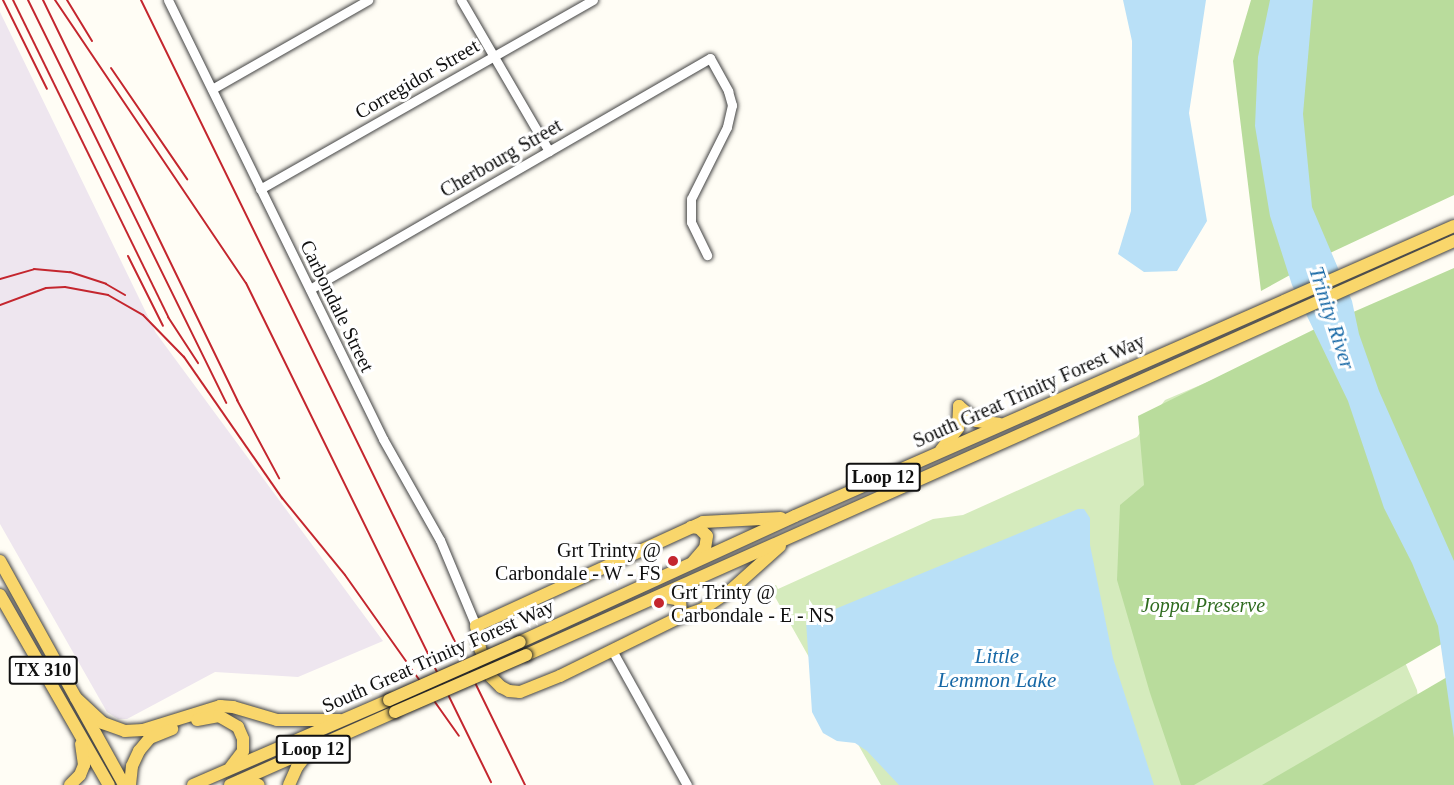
<!DOCTYPE html>
<style>
body{margin:0}
#map{position:relative;width:1454px;height:785px;overflow:hidden;background:#fffdf5;font-family:"Times New Roman",serif}
div>[style]{position:absolute}
[style*='--x']{left:calc(var(--x)*1px);top:calc(var(--y)*1px);width:calc(var(--w)*1px);rotate:calc(var(--a)*1deg)}
.industrial>*{inset:0;background:#eee6ef}
.green>*{inset:0;background:#d5ebbd}
.forest>*{inset:0;background:#b9dc9c}
.water>*{inset:0;background:#b9e0f7}
.roads{filter:drop-shadow(0 0 2px #444) drop-shadow(0 0 2px #444)}
.minor>*{height:9px;margin:-4.5px;padding:0 4.5px;transform-origin:4.5px;border-radius:4.5px;background:#fff}
.major>*{height:12px;margin:-6px;padding:0 6px;transform-origin:6px;border-radius:6px;background:#f9d66b}
.rail>*{height:2px;margin:-1px;padding:0 1px;transform-origin:1px;border-radius:1px;background:#c4262e}
.bridges{filter:drop-shadow(0 0 2px #222) drop-shadow(0 0 2px #222)}
.major-bridge>*{height:12px;margin:-6px;padding:0 6px;transform-origin:6px;border-radius:6px;background:#f9d66b}
.dots>*{width:16px;height:16px;translate:-50% -50%;box-sizing:border-box;border:3px solid #fff;border-radius:50%}
span{translate:-50% -50%;white-space:nowrap;text-align:center;line-height:1.15;-webkit-text-stroke:6px #fff;paint-order:stroke}
.shield-label span{padding:2px 4px;background:#fff;border:2px solid;border-radius:4px;-webkit-text-stroke-width:0}
.shield-label{font-size:18px;color:#111;font-weight:700}
.street-label{font-size:20px;color:#111}
.poi-label{font-size:20px;color:#111}
.right{translate:-100% -50%;text-align:right}
.left{translate:0 -50%;text-align:left}
.park-label{font-size:20px;color:#2f6b1f;font-style:italic}
.water-label{font-size:21px;color:#1768a6;font-style:italic}
</style>
<div id="map">
<div class="industrial">
<i style="clip-path:polygon(0 12px,156px 333px,383px 641px,298px 677px,215px 672px,127px 719px,118px 719px,107px 712px,0 524px)"></i>
</div>
<div class="green">
<i style="clip-path:polygon(1300px 343px,1404px 660px,1417px 690px,1426px 759px,1423px 785px,881px 785px,770px 588px,776px 585px,778px 589px,933px 519px,963px 515px,1137px 437px,1165px 400px)"></i>
</div>
<div class="forest">
<i style="clip-path:polygon(1251px 0,1454px 0,1454px 195px,1330px 253px,1261px 291px,1233px 61px)"></i>
<i style="clip-path:polygon(1454px 268px,1454px 637px,1194px 785px,1181px 785px,1150px 693px,1117px 580px,1120px 505px,1144px 485px,1138px 416px,1319px 327px)"></i>
<i style="clip-path:polygon(1454px 673px,1454px 785px,1262px 785px)"></i>
</div>
<div class="water">
<i style="clip-path:polygon(1123px 0,1206px 0,1189px 113px,1207px 221px,1177px 271px,1144px 272px,1118px 254px,1131px 211px,1132px 41px)"></i>
<i style="clip-path:polygon(1270px 0,1313px 0,1303px 114px,1312px 207px,1352px 301px,1359px 334px,1379px 391px,1454px 561px,1454px 738px,1438px 626px,1412px 563px,1384px 508px,1348px 401px,1292px 285px,1270px 216px,1255px 126px,1258px 57px)"></i>
<i style="clip-path:polygon(1078px 509px,1084px 509px,1090px 518px,1090px 545px,1113px 658px,1154px 785px,899px 785px,867px 751px,855px 743px,837px 741px,823px 733px,812px 712px,806px 621px)"></i>
</div>
<div class="roads">
<div class="minor">
<i style="--x:168;--y:0;--w:489;--a:63.9"></i>
<i style="--x:383;--y:439;--w:116;--a:60.6"></i>
<i style="--x:440;--y:540;--w:93;--a:67.3"></i>
<i style="--x:461;--y:0;--w:175;--a:59.8"></i>
<i style="--x:212;--y:89;--w:180;--a:-29.7"></i>
<i style="--x:260;--y:189;--w:383;--a:-29.6"></i>
<i style="--x:310;--y:289;--w:462;--a:-30"></i>
<i style="--x:710;--y:58;--w:38;--a:61"></i>
<i style="--x:728;--y:91;--w:15;--a:74"></i>
<i style="--x:732;--y:105;--w:23;--a:103"></i>
<i style="--x:727;--y:127;--w:80;--a:116.6"></i>
<i style="--x:691;--y:199;--w:23;--a:90"></i>
<i style="--x:691;--y:222;--w:37;--a:64"></i>
<i style="--x:613;--y:652;--w:152;--a:60.9"></i>
</div>
<div class="major">
<i style="--x:959;--y:406;--w:23;--a:41"></i>
<i style="--x:976;--y:421;--w:23;--a:7"></i>
<i style="--x:941;--y:450;--w:28;--a:-52"></i>
<i style="--x:958;--y:428;--w:22;--a:-87"></i>
<i style="--x:691;--y:527;--w:8;--a:7"></i>
<i style="--x:699;--y:528;--w:11;--a:45"></i>
<i style="--x:707;--y:536;--w:12;--a:99"></i>
<i style="--x:705;--y:548;--w:18;--a:131"></i>
<i style="--x:780;--y:546;--w:66;--a:138.1"></i>
<i style="--x:731;--y:590;--w:34;--a:146"></i>
<i style="--x:703;--y:609;--w:29;--a:160"></i>
<i style="--x:676;--y:619;--w:129;--a:153.8"></i>
<i style="--x:560;--y:676;--w:43;--a:158.2"></i>
<i style="--x:520;--y:692;--w:11;--a:-175"></i>
<i style="--x:509;--y:691;--w:9;--a:-153"></i>
<i style="--x:501;--y:687;--w:14;--a:-135"></i>
<i style="--x:491;--y:677;--w:31;--a:-111"></i>
<i style="--x:480;--y:648;--w:22;--a:-100"></i>
<i style="--x:476;--y:626;--w:250;--a:-24.6"></i>
<i style="--x:703;--y:522;--w:78;--a:-2.9"></i>
<i style="--x:0;--y:561;--w:256;--a:61"></i>
<i style="--x:0;--y:595;--w:219;--a:60.2"></i>
<i style="--x:660;--y:596;--w:20;--a:11"></i>
<i style="--x:680;--y:600;--w:13;--a:86"></i>
<i style="--x:681;--y:613;--w:8;--a:130"></i>
<i style="--x:520;--y:642;--w:302;--a:-24.6"></i>
<i style="--x:795;--y:516;--w:720;--a:-23.75"></i>
<i style="--x:526;--y:655;--w:1016;--a:-24.04"></i>
<i style="--x:76;--y:698;--w:37;--a:43"></i>
<i style="--x:103;--y:723;--w:23;--a:20"></i>
<i style="--x:125;--y:731;--w:18;--a:-3"></i>
<i style="--x:143;--y:730;--w:81;--a:-17.3"></i>
<i style="--x:220;--y:706;--w:13;--a:4"></i>
<i style="--x:233;--y:707;--w:46;--a:16.5"></i>
<i style="--x:277;--y:720;--w:63;--a:0"></i>
<i style="--x:197;--y:720;--w:22;--a:-10"></i>
<i style="--x:219;--y:716;--w:22;--a:30"></i>
<i style="--x:238;--y:727;--w:13;--a:67"></i>
<i style="--x:243;--y:739;--w:12;--a:90"></i>
<i style="--x:243;--y:751;--w:20;--a:127"></i>
<i style="--x:240;--y:781;--w:19;--a:12"></i>
<i style="--x:70;--y:785;--w:14;--a:-45"></i>
<i style="--x:80;--y:775;--w:11;--a:-68"></i>
<i style="--x:84;--y:765;--w:21;--a:-98"></i>
<i style="--x:130;--y:785;--w:19;--a:-84"></i>
<i style="--x:132;--y:766;--w:17;--a:-65"></i>
<i style="--x:139;--y:751;--w:17;--a:-50"></i>
<i style="--x:150;--y:738;--w:24;--a:-22"></i>
<i style="--x:193;--y:785;--w:214;--a:-23.4"></i>
<i style="--x:230;--y:785;--w:180;--a:-23.9"></i>
<i style="--x:289;--y:785;--w:20;--a:-66"></i>
<i style="--x:297;--y:767;--w:18;--a:-52"></i>
</div>
</div>
<div class="rail">
<i style="--x:3;--y:0;--w:99;--a:63.7"></i>
<i style="--x:13;--y:0;--w:353;--a:63.9"></i>
<i style="--x:168;--y:317;--w:55;--a:56.9"></i>
<i style="--x:28;--y:0;--w:449;--a:63.8"></i>
<i style="--x:43;--y:0;--w:445;--a:64.1"></i>
<i style="--x:237;--y:400;--w:89;--a:61.7"></i>
<i style="--x:55;--y:0;--w:341;--a:56"></i>
<i style="--x:246;--y:283;--w:556;--a:63.85"></i>
<i style="--x:67;--y:0;--w:48;--a:58.6"></i>
<i style="--x:141;--y:0;--w:874;--a:63.93"></i>
<i style="--x:111;--y:68;--w:135;--a:55.6"></i>
<i style="--x:128;--y:256;--w:78;--a:63.4"></i>
<i style="--x:0;--y:279;--w:35;--a:-16"></i>
<i style="--x:34;--y:269;--w:36;--a:5"></i>
<i style="--x:70;--y:272;--w:38;--a:18"></i>
<i style="--x:106;--y:284;--w:22;--a:30"></i>
<i style="--x:0;--y:305;--w:49;--a:-20.3"></i>
<i style="--x:46;--y:288;--w:19;--a:-3"></i>
<i style="--x:65;--y:287;--w:44;--a:10.5"></i>
<i style="--x:108;--y:295;--w:40;--a:29.7"></i>
<i style="--x:143;--y:315;--w:59;--a:45.7"></i>
<i style="--x:184;--y:357;--w:172;--a:55.2"></i>
<i style="--x:282;--y:498;--w:99;--a:50.7"></i>
<i style="--x:345;--y:575;--w:197;--a:54.7"></i>
</div>
<div class="bridges">
<div class="major-bridge">
<i style="--x:389;--y:700;--w:143;--a:-23.9"></i>
<i style="--x:395;--y:712;--w:143;--a:-23.5"></i>
</div>
</div>
<div class="dots">
<i style="left:673px;top:561px;background:#c4262e"></i>
<i style="left:659px;top:603px;background:#c4262e"></i>
</div>
<div class="shield-label">
<span style="left:883px;top:477px">Loop 12</span>
<span style="left:43px;top:670px">TX 310</span>
<span style="left:313px;top:749px">Loop 12</span>
</div>
<div class="street-label">
<span style="left:417px;top:79px;rotate:-30deg">Corregidor Street</span>
<span style="left:501px;top:158px;rotate:-30deg">Cherbourg Street</span>
<span style="left:337px;top:306px;rotate:64deg">Carbondale Street</span>
<span style="left:1029px;top:391px;rotate:-24deg">South Great Trinity Forest Way</span>
<span style="left:438px;top:656px;rotate:-24deg">South Great Trinity Forest Way</span>
</div>
<div class="poi-label">
<span class="right" style="left:661px;top:562px">Grt Trinty @<br>Carbondale - W - FS</span>
<span class="left" style="left:671px;top:604px">Grt Trinty @<br>Carbondale - E - NS</span>
</div>
<div class="park-label">
<span style="left:1203px;top:605px">Joppa Preserve</span>
</div>
<div class="water-label">
<span style="left:1332px;top:318px;rotate:72deg">Trinity River</span>
<span style="left:997px;top:668px">Little<br>Lemmon Lake</span>
</div>
</div>
